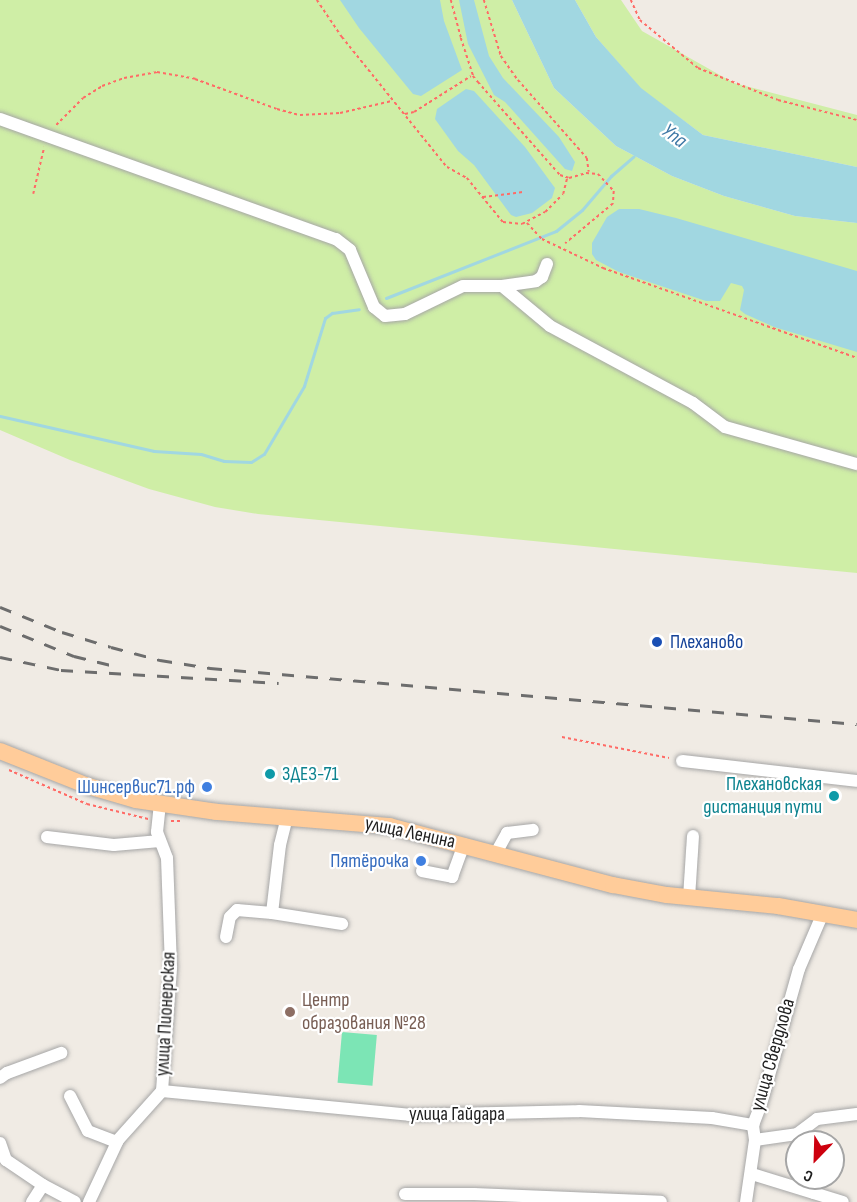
<!DOCTYPE html>
<meta charset="utf-8">
<style>
body{margin:0}
#map{position:relative;width:857px;height:1202px;overflow:hidden;background:#f0ebe4;font-family:"Sofia Sans Condensed",sans-serif}
div>[style]{position:absolute}
[style*='--x']{left:calc(var(--x)*1px);top:calc(var(--y)*1px);width:calc(var(--w)*1px);rotate:calc(var(--a)*1deg)}
.grass>*{inset:0;background:#cfeea6}
.pitch>*{inset:0;background:#7ce5b5;transform-origin:0 0}
.water>*{inset:0;background:#a1d7e1}
.stream>*{height:3px;margin:-1.5px;padding:0 1.5px;transform-origin:1.5px;border-radius:1.5px;background:#a1d7e1}
.path>*{height:1.5px;margin-top:-0.75px;transform-origin:0;background:repeating-linear-gradient(90deg,#ff6b66 0 3px,transparent 0 6px)}
.roads{filter:drop-shadow(0 0 2px #a6a6a6) drop-shadow(0 0 2px #a6a6a6)}
.minor>*{height:12px;margin:-6px;padding:0 6px;transform-origin:6px;border-radius:6px;background:#fff}
.major>*{height:16px;margin:-8px;padding:0 8px;transform-origin:8px;border-radius:8px;background:#ffcc9a}
.rail>*{height:3px;margin-top:-1.5px;transform-origin:0;background:repeating-linear-gradient(90deg,#6d6d6d 0 12px,transparent 0 24px)}
.dots>*{width:16px;height:16px;translate:-50% -50%;box-sizing:border-box;border:3px solid #fff;border-radius:50%}
span{translate:-50% -50%;white-space:nowrap;text-align:center;line-height:1.15;-webkit-text-stroke:4.5px #fff;paint-order:stroke}
.transit-label{font-size:20px;color:#164399}
.left{translate:0 -50%;text-align:left}
.culture-label{font-size:20px;color:#0d838f}
.right{translate:-100% -50%;text-align:right}
.shop-label{font-size:20px;color:#366cbe}
.street-label{font-size:20px;color:#1f1f1f}
.education-label{font-size:20px;color:#785e54}
.water-label{font-size:21px;color:#3f79a6;font-style:italic}
.north{position:absolute;left:785px;top:1130px;width:60px;height:60px;box-sizing:border-box;background:#fff;border:2px solid #a5a5a5;border-radius:50%;rotate:203deg;font-size:16px;font-weight:700;line-height:24px;text-align:center;color:#1f1f1f}
.north::after{content:'';display:block;margin:auto;width:21px;height:27px;background:#cd000e;clip-path:polygon(50% 0,100% 100%,50% 72%,0 100%)}
</style>
<div id="map">
<div class="grass">
<i style="clip-path:polygon(0 0,512px 0,554px 88px,616px 146px,672px 176px,724px 196px,795px 216px,857px 223px,857px 573px,258px 514px,215px 507px,149px 489px,70px 460px,0 430px)"></i>
<i style="clip-path:polygon(575px 0,621px 0,642px 31px,734px 83px,857px 115px,857px 167px,703px 135px,641px 89px,596px 37px)"></i>
</div>
<div class="pitch">
<i style="left:342px;top:1032px;width:35px;height:51px;rotate:5deg"></i>
</div>
<div class="water">
<i style="clip-path:polygon(340px 0,440px 0,444px 21px,462px 70px,421px 96px,413px 94px,359px 28px)"></i>
<i style="clip-path:polygon(459px 0,474px 0,489px 56px,503px 78px,559px 137px,575px 162px,572px 171px,565px 169px,505px 102px,494px 95px,468px 44px)"></i>
<i style="clip-path:polygon(512px 0,575px 0,596px 37px,641px 88px,703px 135px,857px 167px,857px 223px,795px 216px,724px 196px,672px 176px,616px 146px,554px 88px)"></i>
<i style="clip-path:polygon(466px 89px,474px 91px,525px 147px,555px 188px,552px 198px,532px 213px,516px 217px,511px 215px,474px 165px,458px 151px,435px 119px,437px 109px)"></i>
<i style="clip-path:polygon(619px 209px,639px 209px,676px 218px,857px 271px,857px 352px,774px 327px,745px 314px,740px 310px,744px 290px,742px 286px,731px 283px,720px 301px,706px 301px,619px 272px,596px 260px,592px 254px,592px 243px,607px 217px)"></i>
</div>
<div class="stream">
<i style="--x:386;--y:298;--w:183;--a:-21.5"></i>
<i style="--x:556;--y:231;--w:33;--a:-39"></i>
<i style="--x:582;--y:210;--w:45;--a:-49.5"></i>
<i style="--x:611;--y:176;--w:30;--a:-41"></i>
<i style="--x:0;--y:416;--w:158;--a:12.8"></i>
<i style="--x:154;--y:451;--w:47;--a:3.7"></i>
<i style="--x:201;--y:454;--w:24;--a:17"></i>
<i style="--x:224;--y:461;--w:27;--a:2"></i>
<i style="--x:251;--y:462;--w:15;--a:-32"></i>
<i style="--x:264;--y:454;--w:79;--a:-59.5"></i>
<i style="--x:304;--y:386;--w:71;--a:-72.8"></i>
<i style="--x:325;--y:318;--w:9;--a:-36"></i>
<i style="--x:332;--y:313;--w:27;--a:-8"></i>
</div>
<div class="path">
<i style="--x:317;--y:0;--w:45;--a:56"></i>
<i style="--x:342;--y:37;--w:167;--a:51.1"></i>
<i style="--x:447;--y:167;--w:23;--a:29"></i>
<i style="--x:467;--y:178;--w:57;--a:50.7"></i>
<i style="--x:503;--y:222;--w:19;--a:6"></i>
<i style="--x:522;--y:224;--w:26;--a:-28"></i>
<i style="--x:545;--y:212;--w:25;--a:-45"></i>
<i style="--x:563;--y:194;--w:16;--a:-76"></i>
<i style="--x:451;--y:0;--w:39;--a:75"></i>
<i style="--x:461;--y:38;--w:40;--a:72"></i>
<i style="--x:473;--y:76;--w:8;--a:50"></i>
<i style="--x:478;--y:82;--w:124;--a:48.6"></i>
<i style="--x:560;--y:175;--w:9;--a:18"></i>
<i style="--x:569;--y:178;--w:18;--a:-16"></i>
<i style="--x:586;--y:173;--w:12;--a:5"></i>
<i style="--x:598;--y:174;--w:23;--a:47"></i>
<i style="--x:614;--y:191;--w:13;--a:94"></i>
<i style="--x:613;--y:204;--w:62;--a:140.2"></i>
<i style="--x:484;--y:0;--w:59;--a:73.1"></i>
<i style="--x:501;--y:56;--w:29;--a:55"></i>
<i style="--x:518;--y:80;--w:104;--a:48.5"></i>
<i style="--x:587;--y:158;--w:14;--a:82"></i>
<i style="--x:631;--y:0;--w:22;--a:66"></i>
<i style="--x:640;--y:20;--w:75;--a:39.6"></i>
<i style="--x:698;--y:68;--w:86;--a:21.8"></i>
<i style="--x:778;--y:100;--w:81;--a:14.2"></i>
<i style="--x:405;--y:114;--w:9;--a:-13"></i>
<i style="--x:414;--y:112;--w:67;--a:-32.3"></i>
<i style="--x:56;--y:125;--w:38;--a:-45"></i>
<i style="--x:83;--y:98;--w:22;--a:-32"></i>
<i style="--x:102;--y:86;--w:23;--a:-20"></i>
<i style="--x:124;--y:78;--w:34;--a:-10"></i>
<i style="--x:157;--y:72;--w:39;--a:10"></i>
<i style="--x:195;--y:79;--w:87;--a:20.1"></i>
<i style="--x:277;--y:109;--w:24;--a:15"></i>
<i style="--x:300;--y:115;--w:40;--a:-2.9"></i>
<i style="--x:340;--y:113;--w:53;--a:-13"></i>
<i style="--x:33;--y:194;--w:48;--a:-76.8"></i>
<i style="--x:483;--y:197;--w:40;--a:-7.1"></i>
<i style="--x:527;--y:223;--w:22;--a:47"></i>
<i style="--x:542;--y:239;--w:68;--a:25.4"></i>
<i style="--x:603;--y:268;--w:269;--a:19.5"></i>
<i style="--x:562;--y:737;--w:109;--a:11.1"></i>
<i style="--x:9;--y:770;--w:85;--a:23.6"></i>
<i style="--x:87;--y:804;--w:63;--a:13.8"></i>
<i style="--x:171;--y:821;--w:10;--a:0"></i>
</div>
<div class="roads">
<div class="minor">
<i style="--x:0;--y:119;--w:357;--a:19.7"></i>
<i style="--x:336;--y:239;--w:18;--a:38"></i>
<i style="--x:350;--y:250;--w:62;--a:67.2"></i>
<i style="--x:374;--y:307;--w:14;--a:39"></i>
<i style="--x:385;--y:316;--w:20;--a:-6"></i>
<i style="--x:405;--y:314;--w:64;--a:-25.8"></i>
<i style="--x:463;--y:286;--w:39;--a:0"></i>
<i style="--x:502;--y:286;--w:62;--a:39.8"></i>
<i style="--x:550;--y:326;--w:162;--a:28.3"></i>
<i style="--x:693;--y:403;--w:40;--a:37"></i>
<i style="--x:725;--y:427;--w:137;--a:15.7"></i>
<i style="--x:502;--y:286;--w:34;--a:-8"></i>
<i style="--x:536;--y:281;--w:7;--a:-34"></i>
<i style="--x:542;--y:277;--w:14;--a:-69"></i>
<i style="--x:682;--y:761;--w:176;--a:6.5"></i>
<i style="--x:47;--y:837;--w:67;--a:6.8"></i>
<i style="--x:114;--y:845;--w:46;--a:-5"></i>
<i style="--x:496;--y:853;--w:23;--a:-61"></i>
<i style="--x:507;--y:833;--w:26;--a:-7"></i>
<i style="--x:422;--y:871;--w:31;--a:11"></i>
<i style="--x:452;--y:877;--w:35;--a:-70"></i>
<i style="--x:689;--y:898;--w:62;--a:-86.3"></i>
<i style="--x:272;--y:913;--w:71;--a:8.9"></i>
<i style="--x:226;--y:937;--w:20;--a:-79"></i>
<i style="--x:230;--y:917;--w:10;--a:-45"></i>
<i style="--x:237;--y:910;--w:35;--a:5"></i>
<i style="--x:272;--y:913;--w:68;--a:-83.3"></i>
<i style="--x:280;--y:845;--w:29;--a:-76"></i>
<i style="--x:0;--y:1078;--w:9;--a:-36"></i>
<i style="--x:7;--y:1073;--w:58;--a:-20.3"></i>
<i style="--x:162;--y:1091;--w:248;--a:5.5"></i>
<i style="--x:409;--y:1115;--w:170;--a:-1.3"></i>
<i style="--x:579;--y:1111;--w:133;--a:3"></i>
<i style="--x:712;--y:1118;--w:42;--a:9.7"></i>
<i style="--x:70;--y:1096;--w:39;--a:63"></i>
<i style="--x:88;--y:1131;--w:31;--a:21"></i>
<i style="--x:755;--y:1140;--w:42;--a:-8.1"></i>
<i style="--x:797;--y:1134;--w:25;--a:-37"></i>
<i style="--x:817;--y:1119;--w:40;--a:-7.1"></i>
<i style="--x:0;--y:1143;--w:18;--a:71"></i>
<i style="--x:6;--y:1160;--w:45;--a:34"></i>
<i style="--x:752;--y:1174;--w:95;--a:17.1"></i>
<i style="--x:814;--y:1193;--w:15;--a:-86"></i>
<i style="--x:405;--y:1194;--w:69;--a:0"></i>
<i style="--x:474;--y:1194;--w:187;--a:2.4"></i>
<i style="--x:32;--y:1202;--w:20;--a:-57"></i>
<i style="--x:43;--y:1185;--w:36;--a:28"></i>
<i style="--x:89;--y:1202;--w:68;--a:-64.9"></i>
<i style="--x:118;--y:1140;--w:66;--a:-48.1"></i>
<i style="--x:162;--y:1091;--w:124;--a:-85.8"></i>
<i style="--x:171;--y:967;--w:109;--a:-92.1"></i>
<i style="--x:167;--y:858;--w:28;--a:-111"></i>
<i style="--x:157;--y:832;--w:27;--a:-84"></i>
<i style="--x:746;--y:1202;--w:63;--a:-81.7"></i>
<i style="--x:755;--y:1140;--w:15;--a:-98"></i>
<i style="--x:753;--y:1125;--w:22;--a:-69"></i>
<i style="--x:761;--y:1104;--w:140;--a:-74.3"></i>
<i style="--x:799;--y:969;--w:61;--a:-66.8"></i>
</div>
<div class="major">
<i style="--x:0;--y:751;--w:95;--a:21.7"></i>
<i style="--x:88;--y:786;--w:50;--a:16.3"></i>
<i style="--x:136;--y:800;--w:82;--a:8.4"></i>
<i style="--x:217;--y:812;--w:173;--a:4.7"></i>
<i style="--x:389;--y:826;--w:232;--a:14.8"></i>
<i style="--x:613;--y:885;--w:55;--a:10.5"></i>
<i style="--x:667;--y:895;--w:112;--a:5.7"></i>
<i style="--x:778;--y:906;--w:80;--a:10"></i>
</div>
</div>
<div class="rail">
<i style="--x:0;--y:607;--w:67;--a:22"></i>
<i style="--x:62;--y:632;--w:51;--a:17"></i>
<i style="--x:111;--y:647;--w:51;--a:14.9"></i>
<i style="--x:160;--y:660;--w:51;--a:9.1"></i>
<i style="--x:210;--y:668;--w:649;--a:4.95"></i>
<i style="--x:0;--y:626;--w:80;--a:22.1"></i>
<i style="--x:74;--y:656;--w:42;--a:13.7"></i>
<i style="--x:0;--y:657;--w:62;--a:12"></i>
<i style="--x:61;--y:670;--w:218;--a:3.4"></i>
</div>
<div class="dots">
<i style="left:657px;top:642px;background:#1a4fb4"></i>
<i style="left:270px;top:774px;background:#0f9aa8"></i>
<i style="left:207px;top:787px;background:#3f7fe0"></i>
<i style="left:834px;top:796px;background:#0f9aa8"></i>
<i style="left:421px;top:861px;background:#3f7fe0"></i>
<i style="left:290px;top:1012px;background:#8d6e63"></i>
</div>
<div class="transit-label">
<span class="left" style="left:670px;top:642px">Плеханово</span>
</div>
<div class="culture-label">
<span class="left" style="left:282px;top:774px">3ДЕЗ-71</span>
<span class="right" style="left:822px;top:796px">Плехановская<br>дистанция пути</span>
</div>
<div class="shop-label">
<span class="right" style="left:195px;top:787px">Шинсервис71.рф</span>
<span class="right" style="left:409px;top:861px">Пятёрочка</span>
</div>
<div class="street-label">
<span style="left:410px;top:833px;rotate:12deg">улица Ленина</span>
<span style="left:166px;top:1014px;rotate:-87deg">улица Пионерская</span>
<span style="left:773px;top:1055px;rotate:-74deg">улица Свердлова</span>
<span style="left:457px;top:1114px">улица Гайдара</span>
</div>
<div class="education-label">
<span class="left" style="left:302px;top:1012px">Центр<br>образования №28</span>
</div>
<div class="water-label">
<span style="left:674px;top:136px;rotate:37deg">Упа</span>
</div>
<div class="north">С</div>
</div>
